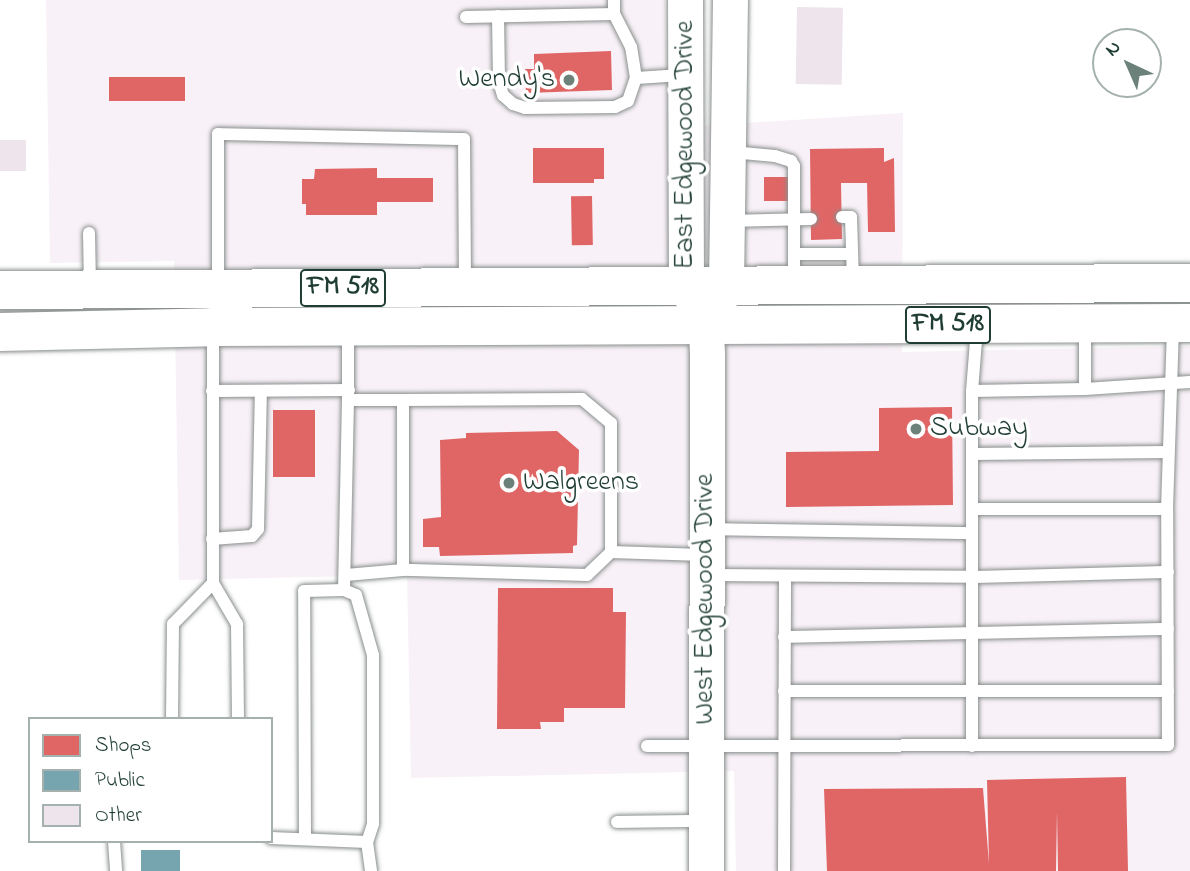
<!DOCTYPE html>
<style>
body{margin:0}
#map{position:relative;width:1190px;height:871px;overflow:hidden;background:#fff;font-family:"Indie Flower",sans-serif}
div>[style]{position:absolute}
[style*='--x']{left:calc(var(--x)*1px);top:calc(var(--y)*1px);width:calc(var(--w)*1px);rotate:calc(var(--a)*1deg)}
.built>*{inset:0;background:#f8f1f7}
.shops>*{inset:0;background:#e06666;transform-origin:0 0}
.public>*{inset:0;background:#76a5af;transform-origin:0 0}
.building>*{inset:0;background:#eee5ec;transform-origin:0 0}
.roads{filter:drop-shadow(0 0 2px #898f8d) drop-shadow(0 0 2px #898f8d)}
.lane>*{height:12px;margin:-6px;padding:0 6px;transform-origin:6px;border-radius:6px;background:#fff}
.secondary>*{height:35px;margin:-17.5px;padding:0 17.5px;transform-origin:17.5px;border-radius:17.5px;background:#fff}
.primary>*{height:38px;margin:-19px;padding:0 19px;transform-origin:19px;border-radius:19px;background:#fff}
.dots>*{width:19px;height:19px;translate:-50% -50%;box-sizing:border-box;border:4px solid #fff;border-radius:50%}
span{translate:-50% -50%;white-space:nowrap;text-align:center;line-height:1.15;-webkit-text-stroke:7px #fff;paint-order:stroke}
.shield-label span{padding:2px 5px;background:#fff;border:2px solid;border-radius:5px;-webkit-text-stroke-width:0}
.shield-label{font-size:26px;color:#1f3d34;font-weight:700}
.poi-label{font-size:28px;color:#1f3d34}
.right{translate:-100% -50%;text-align:right}
.left{translate:0 -50%;text-align:left}
.street-label{font-size:28px;color:#1f3d34}
.legend{position:absolute;left:28px;top:717px;width:245px;height:126px;box-sizing:border-box;background:#fff;border:2px solid #a5b1ae;margin:0;padding:9px 12px;list-style:none;font-size:21px;color:#1f3d34}
.legend li{display:flex;align-items:center;gap:14px;height:35px}
.legend b{width:35px;border:2px solid #a5b1ae}
.north{position:absolute;left:1092px;top:28px;width:70px;height:70px;box-sizing:border-box;background:#fff;border:2px solid #a5b1ae;border-radius:50%;rotate:316deg;font-size:19px;font-weight:700;line-height:28px;text-align:center;color:#1f3d34}
.north::after{content:'';display:block;margin:auto;width:24px;height:32px;background:#6d817b;clip-path:polygon(50% 0,100% 100%,50% 72%,0 100%)}
</style>
<div id="map">
<div class="built">
<i style="clip-path:polygon(46px 0,665px 0,668px 128px,903px 113px,902px 352px,1190px 346px,1190px 871px,736px 871px,734px 771px,411px 778px,407px 575px,179px 580px,174px 261px,50px 263px)"></i>
</div>
<div class="shops">
<i style="clip-path:polygon(611px 51px,612px 90px,526px 93px,525px 69px,534px 69px,534px 54px)"></i>
<i style="left:185px;top:77px;width:24px;height:76px;rotate:90deg"></i>
<i style="clip-path:polygon(533px 148px,604px 148px,604px 179px,594px 179px,594px 183px,533px 183px)"></i>
<i style="clip-path:polygon(884px 148px,884px 162px,894px 158px,895px 232px,868px 232px,867px 183px,841px 183px,842px 239px,811px 240px,810px 149px)"></i>
<i style="clip-path:polygon(377px 168px,377px 178px,433px 178px,433px 202px,377px 202px,377px 215px,306px 215px,306px 204px,302px 204px,302px 179px,314px 179px,315px 169px)"></i>
<i style="left:764px;top:177px;width:25px;height:24px"></i>
<i style="left:592px;top:196px;width:49px;height:21px;rotate:89deg"></i>
<i style="clip-path:polygon(952px 407px,953px 505px,786px 507px,786px 452px,879px 451px,879px 408px)"></i>
<i style="left:273px;top:410px;width:42px;height:67px"></i>
<i style="clip-path:polygon(557px 431px,579px 450px,577px 545px,573px 546px,573px 553px,440px 556px,439px 547px,423px 547px,423px 519px,441px 517px,440px 440px,466px 438px,466px 433px)"></i>
<i style="clip-path:polygon(498px 588px,613px 588px,613px 612px,626px 612px,625px 708px,564px 708px,564px 722px,540px 722px,541px 729px,497px 729px)"></i>
<i style="clip-path:polygon(1126px 777px,1128px 871px,1058px 871px,1057px 812px,1056px 871px,827px 871px,824px 789px,983px 788px,989px 864px,987px 780px)"></i>
</div>
<div class="public">
<i style="left:180px;top:850px;width:21px;height:39px;rotate:90deg"></i>
</div>
<div class="building">
<i style="left:797px;top:7px;width:46px;height:77px;rotate:1deg"></i>
<i style="left:0;top:140px;width:26px;height:31px"></i>
</div>
<div class="roads">
<div class="lane">
<i style="--x:498;--y:16;--w:66;--a:89.1"></i>
<i style="--x:499;--y:82;--w:14;--a:73"></i>
<i style="--x:503;--y:95;--w:13;--a:42"></i>
<i style="--x:513;--y:104;--w:13;--a:18"></i>
<i style="--x:525;--y:108;--w:90;--a:-0.6"></i>
<i style="--x:615;--y:107;--w:14;--a:-25"></i>
<i style="--x:628;--y:101;--w:24;--a:-71"></i>
<i style="--x:636;--y:78;--w:31;--a:-99"></i>
<i style="--x:631;--y:47;--w:37;--a:-117"></i>
<i style="--x:466;--y:17;--w:148;--a:-1.2"></i>
<i style="--x:614;--y:14;--w:14;--a:-90"></i>
<i style="--x:636;--y:78;--w:46;--a:-3.7"></i>
<i style="--x:732;--y:152;--w:43;--a:5.3"></i>
<i style="--x:775;--y:156;--w:17;--a:17"></i>
<i style="--x:791;--y:161;--w:6;--a:59"></i>
<i style="--x:794;--y:166;--w:115;--a:90"></i>
<i style="--x:842;--y:217;--w:9;--a:0"></i>
<i style="--x:851;--y:217;--w:64;--a:88.2"></i>
<i style="--x:727;--y:221;--w:84;--a:-1.4"></i>
<i style="--x:89;--y:233;--w:52;--a:88.9"></i>
<i style="--x:795;--y:254;--w:57;--a:0"></i>
<i style="--x:218;--y:285;--w:151;--a:-90"></i>
<i style="--x:218;--y:134;--w:246;--a:1.2"></i>
<i style="--x:464;--y:139;--w:144;--a:89.6"></i>
<i style="--x:1085;--y:326;--w:63;--a:90"></i>
<i style="--x:1085;--y:389;--w:105;--a:-3.8"></i>
<i style="--x:977;--y:328;--w:63;--a:94.5"></i>
<i style="--x:972;--y:391;--w:113;--a:-1"></i>
<i style="--x:213;--y:330;--w:253;--a:90"></i>
<i style="--x:213;--y:583;--w:48;--a:59.7"></i>
<i style="--x:237;--y:624;--w:95;--a:89.4"></i>
<i style="--x:348;--y:330;--w:70;--a:90"></i>
<i style="--x:348;--y:400;--w:55;--a:0"></i>
<i style="--x:212;--y:391;--w:137;--a:-0.4"></i>
<i style="--x:972;--y:454;--w:195;--a:-0.6"></i>
<i style="--x:972;--y:509;--w:195;--a:0"></i>
<i style="--x:707;--y:529;--w:265;--a:0.9"></i>
<i style="--x:972;--y:533;--w:142;--a:-90"></i>
<i style="--x:972;--y:533;--w:44;--a:90"></i>
<i style="--x:972;--y:577;--w:196;--a:-1.5"></i>
<i style="--x:212;--y:539;--w:40;--a:-4.3"></i>
<i style="--x:252;--y:536;--w:9;--a:-49"></i>
<i style="--x:258;--y:529;--w:138;--a:-88.8"></i>
<i style="--x:611;--y:552;--w:33;--a:136"></i>
<i style="--x:587;--y:575;--w:184;--a:-178.4"></i>
<i style="--x:403;--y:570;--w:170;--a:-90"></i>
<i style="--x:403;--y:400;--w:179;--a:-0.3"></i>
<i style="--x:582;--y:399;--w:38;--a:40"></i>
<i style="--x:611;--y:423;--w:129;--a:90"></i>
<i style="--x:611;--y:552;--w:92;--a:1.9"></i>
<i style="--x:346;--y:575;--w:57;--a:-5"></i>
<i style="--x:708;--y:575;--w:264;--a:0.4"></i>
<i style="--x:972;--y:577;--w:169;--a:90"></i>
<i style="--x:344;--y:590;--w:190;--a:-88.8"></i>
<i style="--x:784;--y:637;--w:384;--a:-1.2"></i>
<i style="--x:784;--y:691;--w:384;--a:0"></i>
<i style="--x:172;--y:719;--w:95;--a:-89.4"></i>
<i style="--x:173;--y:624;--w:57;--a:-45.7"></i>
<i style="--x:647;--y:746;--w:521;--a:-0.11"></i>
<i style="--x:1168;--y:745;--w:236;--a:-90.2"></i>
<i style="--x:1167;--y:509;--w:184;--a:-88.1"></i>
<i style="--x:617;--y:822;--w:87;--a:-0.7"></i>
<i style="--x:271;--y:838;--w:96;--a:2.4"></i>
<i style="--x:305;--y:839;--w:248;--a:-90.2"></i>
<i style="--x:304;--y:591;--w:40;--a:-1.4"></i>
<i style="--x:344;--y:590;--w:13;--a:23"></i>
<i style="--x:356;--y:595;--w:62;--a:74.2"></i>
<i style="--x:373;--y:655;--w:169;--a:90"></i>
<i style="--x:373;--y:824;--w:19;--a:108"></i>
<i style="--x:367;--y:842;--w:29;--a:82"></i>
<i style="--x:114;--y:841;--w:30;--a:86"></i>
<i style="--x:784;--y:871;--w:294;--a:-89.8"></i>
</div>
<div class="secondary">
<i style="--x:685;--y:0;--w:286;--a:89.8"></i>
<i style="--x:686;--y:286;--w:45;--a:63.4"></i>
<i style="--x:706;--y:326;--w:28;--a:88"></i>
<i style="--x:707;--y:354;--w:517;--a:90.11"></i>
<i style="--x:714;--y:311;--w:29;--a:-65"></i>
<i style="--x:726;--y:285;--w:285;--a:-89.2"></i>
</div>
<div class="primary">
<i style="--x:0;--y:290;--w:1190;--a:-0.34"></i>
<i style="--x:0;--y:332;--w:213;--a:-1.3"></i>
<i style="--x:213;--y:327;--w:977;--a:-0.23"></i>
</div>
</div>
<div class="dots">
<i style="left:569px;top:80px;background:#6d817b"></i>
<i style="left:916px;top:429px;background:#6d817b"></i>
<i style="left:509px;top:483px;background:#6d817b"></i>
</div>
<div class="shield-label">
<span style="left:343px;top:288px">FM 518</span>
<span style="left:948px;top:325px">FM 518</span>
</div>
<div class="poi-label">
<span class="right" style="left:555px;top:80px">Wendy's</span>
<span class="left" style="left:930px;top:429px">Subway</span>
<span class="left" style="left:523px;top:483px">Walgreens</span>
</div>
<div class="street-label">
<span style="left:686px;top:145px;rotate:-90deg">East Edgewood Drive</span>
<span style="left:706px;top:599px;rotate:-90deg">West Edgewood Drive</span>
</div>
<ul class="legend">
<li><b style="height:19px;background:#e06666"></b>Shops</li>
<li><b style="height:19px;background:#76a5af"></b>Public</li>
<li><b style="height:19px;background:#eee5ec"></b>Other</li>
</ul>
<div class="north">N</div>
</div>
